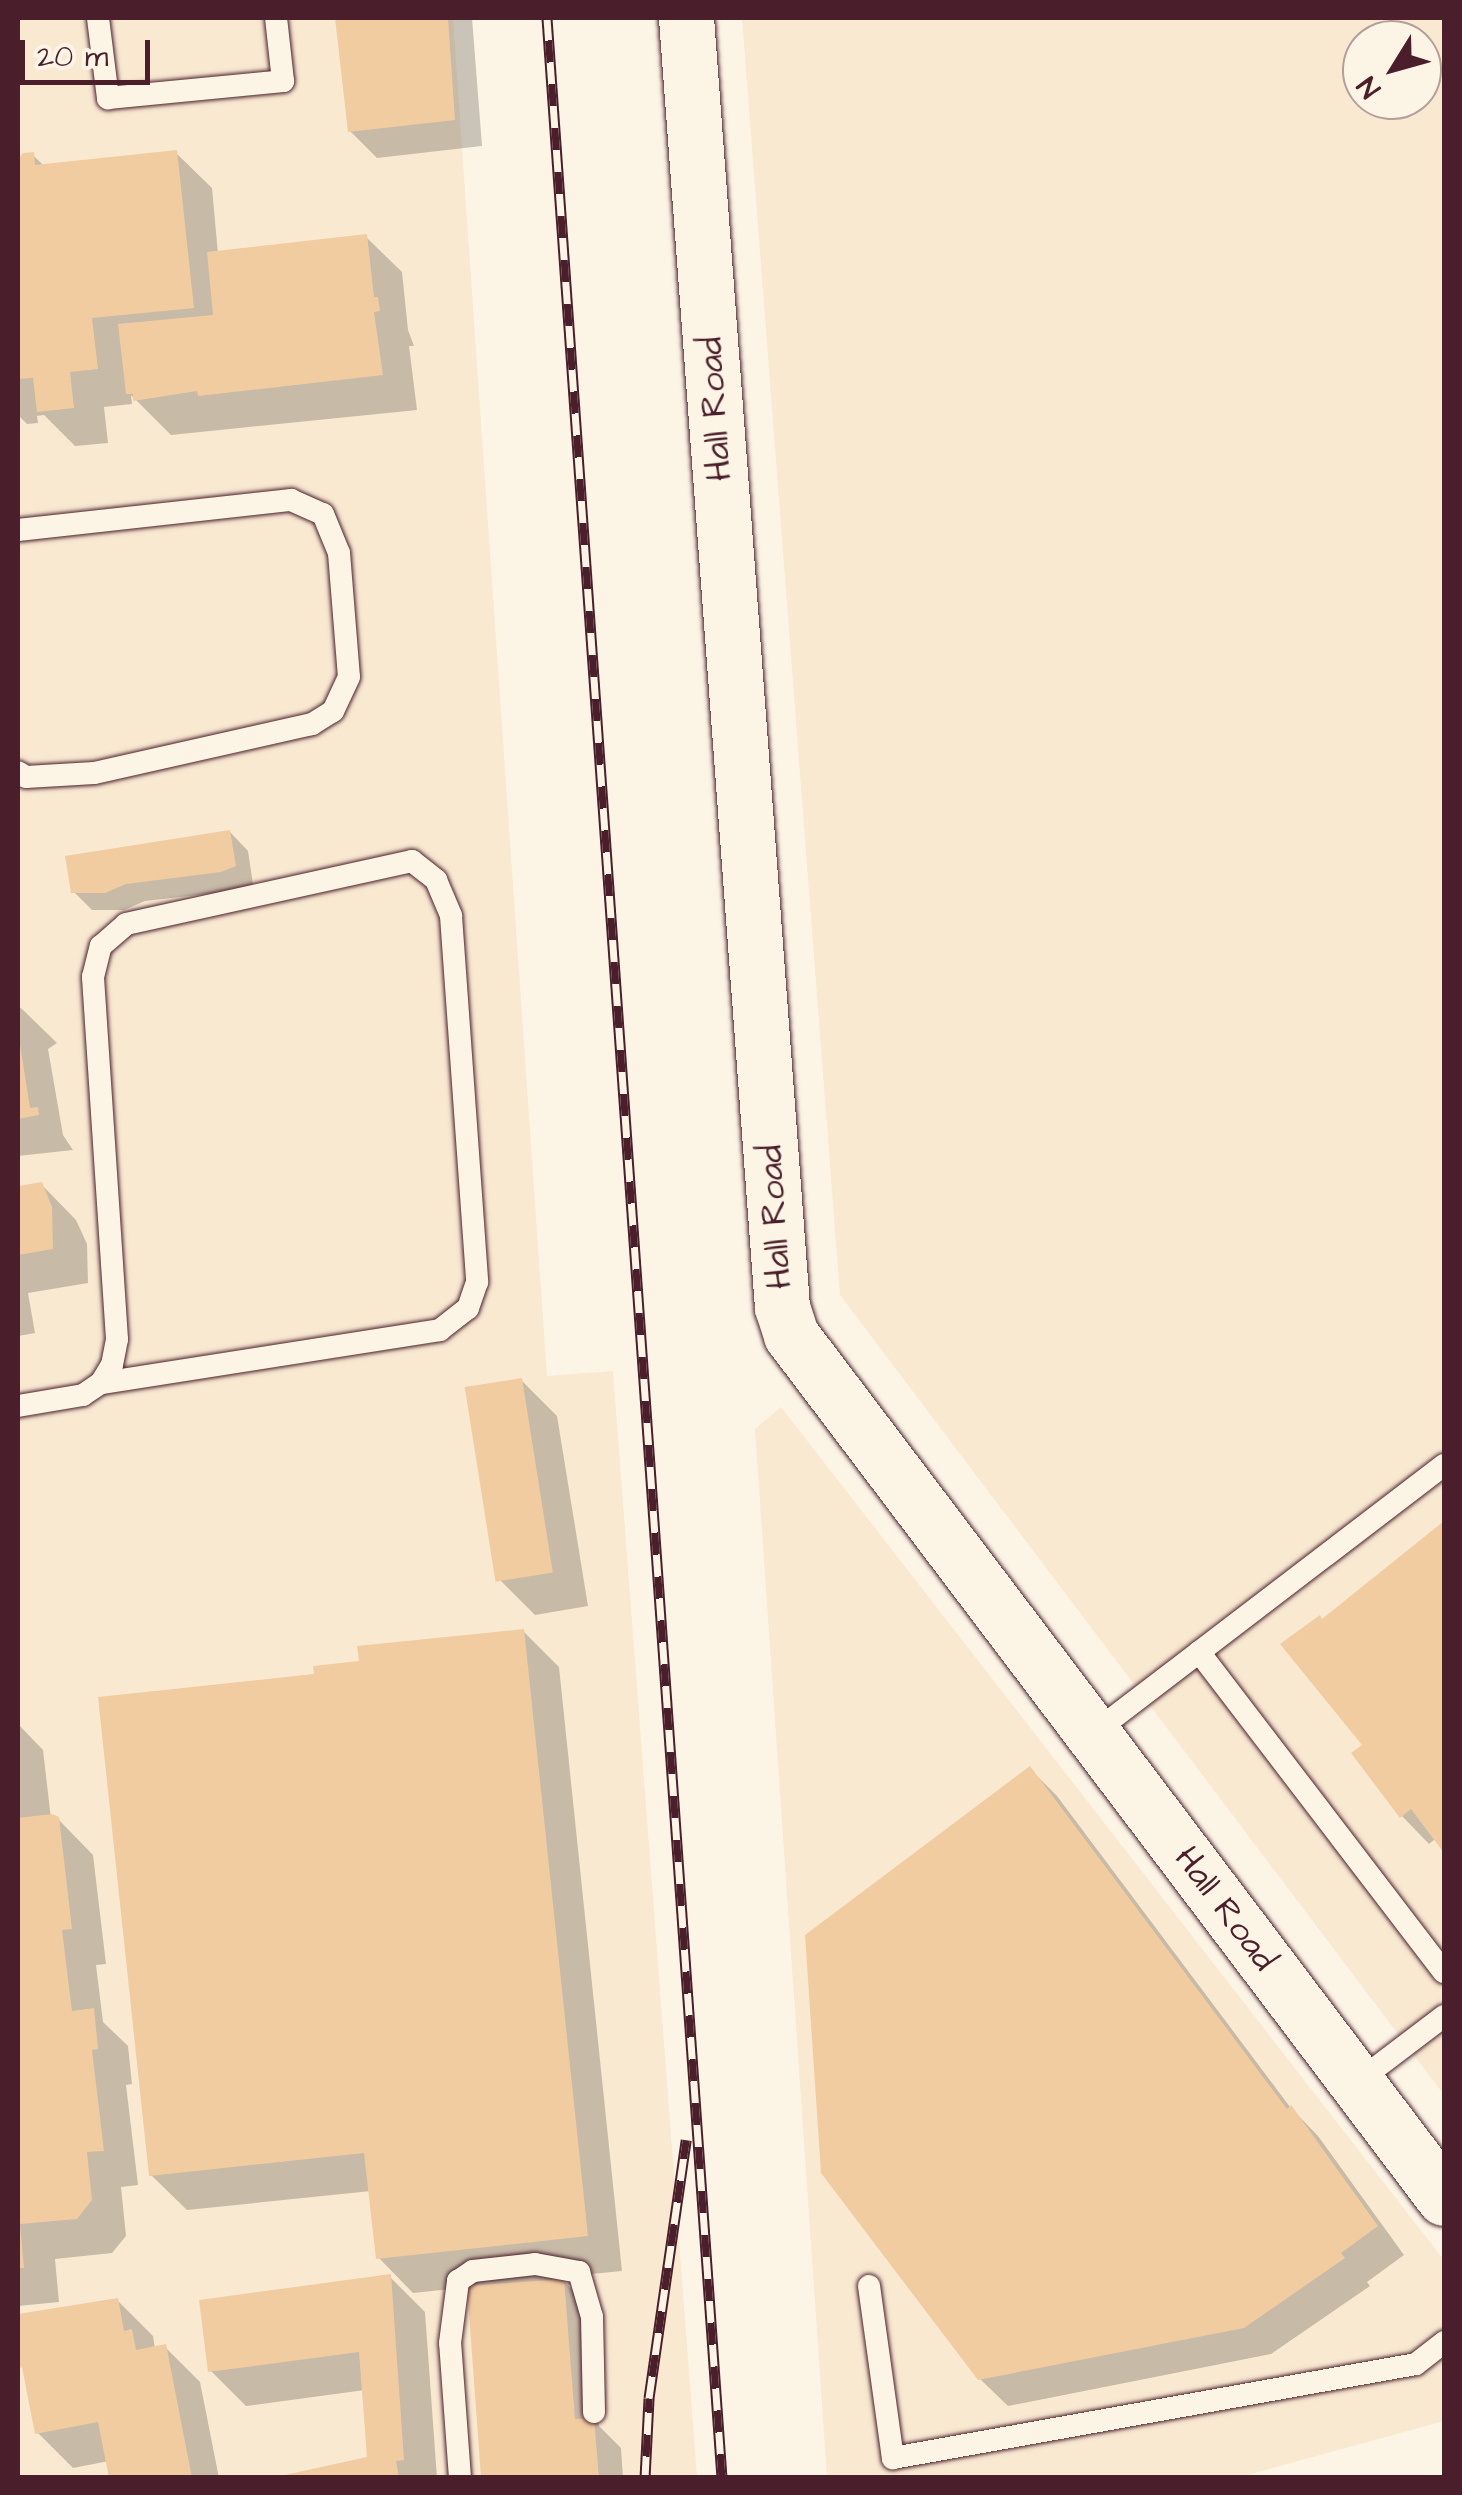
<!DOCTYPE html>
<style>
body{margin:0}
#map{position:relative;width:1462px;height:2495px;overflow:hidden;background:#fcf5e5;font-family:"Architects Daughter",sans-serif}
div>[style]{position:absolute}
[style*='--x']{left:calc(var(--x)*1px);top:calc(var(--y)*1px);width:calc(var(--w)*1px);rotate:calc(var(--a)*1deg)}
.built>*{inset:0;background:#f9e9d1}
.shadow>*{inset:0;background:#0003}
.building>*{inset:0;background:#f1cca1;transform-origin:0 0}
.roads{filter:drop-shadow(0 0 2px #4a1f2b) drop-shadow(0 0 2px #4a1f2b)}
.service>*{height:22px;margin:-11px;padding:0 11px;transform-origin:11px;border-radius:11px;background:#fcf5e5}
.tertiary>*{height:55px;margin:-27.5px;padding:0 27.5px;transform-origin:27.5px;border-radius:27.5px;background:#fcf5e5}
.rail>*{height:11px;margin-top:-5.5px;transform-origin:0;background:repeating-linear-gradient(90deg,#fcf5e5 0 22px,#4a1f2b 0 44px);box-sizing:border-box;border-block:2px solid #4a1f2b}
span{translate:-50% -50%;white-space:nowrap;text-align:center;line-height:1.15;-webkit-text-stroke:8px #fcf5e5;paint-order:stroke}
.street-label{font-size:35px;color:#4a1f2b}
.frame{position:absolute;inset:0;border:20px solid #4a1f2b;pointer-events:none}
.north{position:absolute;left:1342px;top:20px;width:100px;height:100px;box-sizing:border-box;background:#fcf5e5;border:2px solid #b59f9b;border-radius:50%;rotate:233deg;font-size:28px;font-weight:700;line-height:40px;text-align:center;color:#4a1f2b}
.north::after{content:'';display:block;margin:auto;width:35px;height:45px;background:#4a1f2b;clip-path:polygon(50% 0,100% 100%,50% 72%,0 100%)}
.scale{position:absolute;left:20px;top:40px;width:130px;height:45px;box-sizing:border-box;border:5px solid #4a1f2b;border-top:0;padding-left:12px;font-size:30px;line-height:35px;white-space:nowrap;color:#4a1f2b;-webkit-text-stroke:8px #fcf5e5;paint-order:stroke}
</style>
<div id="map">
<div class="built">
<i style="clip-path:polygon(18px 18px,453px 18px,547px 1376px,613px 1371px,697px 2477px,18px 2477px)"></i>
<i style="clip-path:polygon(evenodd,742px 18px,1444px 18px,1444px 2095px,840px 1295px,742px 18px,1362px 40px,1422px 40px,1422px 100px,1362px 100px,1362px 40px)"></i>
<i style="clip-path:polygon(781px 1407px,1444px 2260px,1444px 2421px,1240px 2477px,827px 2477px,755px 1429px)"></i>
</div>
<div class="shadow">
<i style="clip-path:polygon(337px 18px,472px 18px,482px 146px,377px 158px,350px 131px)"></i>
<i style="clip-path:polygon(176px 153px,212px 188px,218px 254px,366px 237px,402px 272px,408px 330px,414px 346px,409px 346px,417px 410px,171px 435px,131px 395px,132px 404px,104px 407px,108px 443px,75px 446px,44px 415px,37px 416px,38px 423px,27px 424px,18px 415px,18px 163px,24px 156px,33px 155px,45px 167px)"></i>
<i style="clip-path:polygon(230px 832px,248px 851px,253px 884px,241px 890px,145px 901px,124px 910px,92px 910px,73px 891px)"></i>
<i style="clip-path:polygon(21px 1008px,57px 1043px,48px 1049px,63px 1135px,73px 1150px,18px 1156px,18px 1009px)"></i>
<i style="clip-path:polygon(41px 1184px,76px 1220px,87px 1244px,88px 1283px,28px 1293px,35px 1333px,18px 1336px,18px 1188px)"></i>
<i style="clip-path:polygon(521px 1380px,557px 1416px,588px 1606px,535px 1615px,500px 1580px)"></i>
<i style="clip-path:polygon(1444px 1526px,1444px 1852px,1435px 1839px,1429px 1844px,1402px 1816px,1366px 1746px,1323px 1621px)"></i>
<i style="clip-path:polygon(523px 1631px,559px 1667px,622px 2271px,560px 2277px,591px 2309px,599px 2426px,621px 2448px,623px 2478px,483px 2478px,469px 2287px,413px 2293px,378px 2257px,371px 2191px,187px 2210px,151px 2175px,317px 1677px)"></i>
<i style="clip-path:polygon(18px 1724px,43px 1750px,51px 1819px,58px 1819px,93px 1855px,106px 1964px,96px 1965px,103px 2022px,128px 2046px,132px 2084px,126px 2085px,138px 2185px,121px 2187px,126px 2236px,112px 2253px,55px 2259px,59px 2302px,18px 2306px)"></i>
<i style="clip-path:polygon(1030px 1769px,1057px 1796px,1290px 2107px,1318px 2136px,1404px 2255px,1367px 2282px,1370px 2286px,1271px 2354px,1008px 2406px,980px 2379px)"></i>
<i style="clip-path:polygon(390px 2277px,425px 2312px,437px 2478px,274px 2478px,369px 2459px,365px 2390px,246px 2406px,211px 2371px)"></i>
<i style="clip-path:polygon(118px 2301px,153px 2336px,155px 2349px,165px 2347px,200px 2382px,219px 2478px,112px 2478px,109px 2461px,73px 2468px,38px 2433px,18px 2348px,18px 2317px)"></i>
</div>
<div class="building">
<i style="clip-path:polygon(335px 18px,448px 18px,455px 120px,348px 132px)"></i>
<i style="clip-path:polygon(177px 150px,194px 308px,92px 318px,98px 369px,70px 372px,74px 408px,37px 412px,33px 378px,18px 379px,18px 159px,23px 153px,34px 152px,35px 165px)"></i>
<i style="clip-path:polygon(367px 234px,374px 297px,378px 297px,380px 311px,374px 312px,383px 375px,198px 396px,197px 391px,133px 401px,133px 394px,126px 394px,118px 324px,213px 315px,207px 252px)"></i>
<i style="clip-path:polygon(230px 830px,236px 866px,221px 872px,126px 884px,105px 893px,71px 893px,65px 856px)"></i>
<i style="clip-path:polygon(20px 1044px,30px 1108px,38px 1107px,39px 1115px,18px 1119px)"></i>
<i style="clip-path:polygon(42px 1182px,52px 1207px,53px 1249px,18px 1255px,18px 1186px)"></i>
<i style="left:522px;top:1378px;width:197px;height:58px;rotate:81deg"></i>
<i style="clip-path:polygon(1444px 1521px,1444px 1853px,1411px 1809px,1400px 1818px,1351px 1753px,1362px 1745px,1280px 1644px,1320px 1615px,1322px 1619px)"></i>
<i style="clip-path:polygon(524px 1629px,588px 2236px,376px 2259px,364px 2153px,149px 2176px,98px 1697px,314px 1674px,313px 1666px,359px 1661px,357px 1646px)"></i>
<i style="clip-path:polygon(1030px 1766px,1287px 2109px,1291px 2105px,1378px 2226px,1341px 2253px,1345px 2258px,1244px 2328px,978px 2380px,821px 2173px,805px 1935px)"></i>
<i style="clip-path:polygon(52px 1814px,59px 1817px,72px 1929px,62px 1930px,72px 2011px,94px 2008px,98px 2049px,92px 2050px,104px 2151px,87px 2152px,92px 2200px,77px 2219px,20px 2224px,24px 2268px,18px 2268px,18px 1818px)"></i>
<i style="clip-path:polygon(391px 2274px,404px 2460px,396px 2461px,399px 2478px,271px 2478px,367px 2457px,359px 2352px,208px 2372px,199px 2300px)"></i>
<i style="clip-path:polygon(564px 2279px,575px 2419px,594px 2418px,599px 2478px,481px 2478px,467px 2286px)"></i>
<i style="clip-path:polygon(118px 2298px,124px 2331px,132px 2329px,136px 2350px,166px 2344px,192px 2478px,109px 2478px,98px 2422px,35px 2434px,22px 2367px,18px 2369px,18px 2314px)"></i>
</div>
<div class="roads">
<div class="service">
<i style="--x:98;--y:18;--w:81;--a:82.9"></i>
<i style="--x:108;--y:98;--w:176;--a:-5.5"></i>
<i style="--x:283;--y:81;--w:63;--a:-96.3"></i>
<i style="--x:18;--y:530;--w:275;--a:-6.3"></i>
<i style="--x:291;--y:500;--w:35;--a:24"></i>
<i style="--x:323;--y:514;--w:42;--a:67.7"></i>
<i style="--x:339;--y:553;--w:124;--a:85.4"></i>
<i style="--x:349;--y:677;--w:38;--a:115"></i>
<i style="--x:333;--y:711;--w:25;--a:148"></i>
<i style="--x:312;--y:724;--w:223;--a:167.3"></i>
<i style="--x:94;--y:773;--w:68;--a:176.6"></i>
<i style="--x:26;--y:777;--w:9;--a:-148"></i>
<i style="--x:18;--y:1406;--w:66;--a:-9.6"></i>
<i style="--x:83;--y:1395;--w:22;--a:-34"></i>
<i style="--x:101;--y:1383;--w:21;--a:-59"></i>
<i style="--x:112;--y:1365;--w:26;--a:-79"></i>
<i style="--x:117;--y:1339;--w:363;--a:-93.8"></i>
<i style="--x:93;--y:977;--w:32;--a:-76"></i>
<i style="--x:101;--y:946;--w:33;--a:-41"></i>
<i style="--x:126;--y:924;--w:293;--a:-12.4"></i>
<i style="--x:412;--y:861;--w:31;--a:38"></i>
<i style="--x:436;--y:880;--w:39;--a:67"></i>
<i style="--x:451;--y:916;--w:367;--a:85.9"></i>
<i style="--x:477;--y:1282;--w:28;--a:109"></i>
<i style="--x:468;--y:1308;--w:36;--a:142"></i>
<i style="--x:440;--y:1330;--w:343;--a:171.1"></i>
<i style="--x:1199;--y:1652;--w:403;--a:52.6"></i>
<i style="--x:1092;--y:1734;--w:443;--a:-37.4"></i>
<i style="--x:1357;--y:2082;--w:109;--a:-37.2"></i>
<i style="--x:869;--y:2286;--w:174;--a:82.1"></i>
<i style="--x:893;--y:2458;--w:531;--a:-10.19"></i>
<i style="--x:1416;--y:2364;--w:36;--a:-38"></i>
<i style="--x:460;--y:2478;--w:135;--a:-94.2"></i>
<i style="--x:450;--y:2343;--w:63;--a:-82.6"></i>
<i style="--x:458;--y:2281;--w:18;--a:-34"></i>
<i style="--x:473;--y:2271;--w:62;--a:-6.4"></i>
<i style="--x:535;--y:2264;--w:45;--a:10.3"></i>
<i style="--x:579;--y:2272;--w:47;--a:73.9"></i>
<i style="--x:592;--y:2317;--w:95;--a:88.8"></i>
</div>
<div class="tertiary">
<i style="--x:686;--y:18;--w:1293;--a:85.74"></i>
<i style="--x:782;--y:1307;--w:29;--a:72"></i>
<i style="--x:791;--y:1335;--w:1082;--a:52.89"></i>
</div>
</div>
<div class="rail">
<i style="--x:547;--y:18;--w:2466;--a:85.93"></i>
<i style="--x:645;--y:2478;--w:80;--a:-87.1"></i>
<i style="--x:649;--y:2398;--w:261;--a:-81.8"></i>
</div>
<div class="street-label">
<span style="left:715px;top:409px;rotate:-94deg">Hall Road</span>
<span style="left:775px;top:1217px;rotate:-94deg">Hall Road</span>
<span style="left:1225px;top:1909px;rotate:53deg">Hall Road</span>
</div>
<div class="frame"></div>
<div class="north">N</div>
<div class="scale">20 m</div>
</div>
